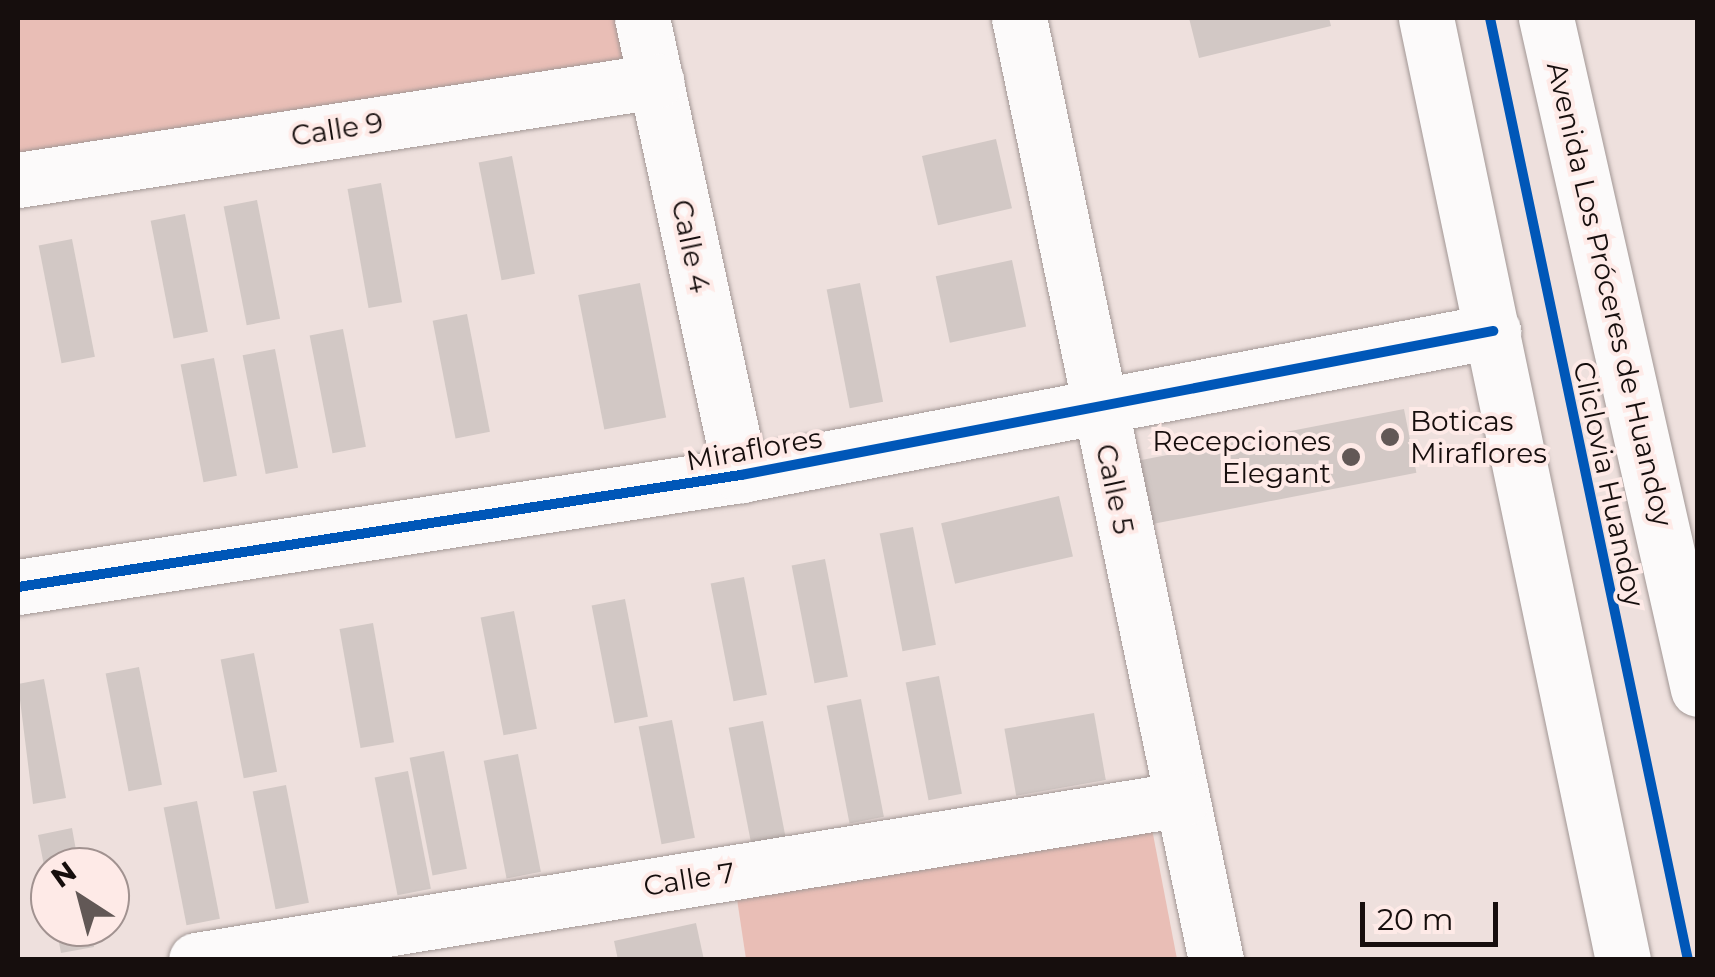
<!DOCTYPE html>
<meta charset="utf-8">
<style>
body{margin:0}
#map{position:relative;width:1715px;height:977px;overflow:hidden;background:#eee0dd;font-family:Montserrat,sans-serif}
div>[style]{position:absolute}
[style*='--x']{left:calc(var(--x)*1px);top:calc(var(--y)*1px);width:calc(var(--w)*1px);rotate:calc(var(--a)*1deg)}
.green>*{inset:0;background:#e9beb6}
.building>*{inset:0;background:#d2c8c5;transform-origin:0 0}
.roads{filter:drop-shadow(0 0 2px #a29795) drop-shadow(0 0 2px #a29795)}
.minor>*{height:55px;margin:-27.5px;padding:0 27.5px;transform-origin:27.5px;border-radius:27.5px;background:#fcfafa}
.major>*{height:55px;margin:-27.5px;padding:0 27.5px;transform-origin:27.5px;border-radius:27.5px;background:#fcfafa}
.cycleway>*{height:10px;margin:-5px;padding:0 5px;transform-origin:5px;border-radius:5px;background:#0057b8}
.dots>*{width:28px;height:28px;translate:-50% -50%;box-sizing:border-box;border:5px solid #feeae7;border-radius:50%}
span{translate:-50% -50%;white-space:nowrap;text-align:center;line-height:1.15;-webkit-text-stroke:8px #feeae7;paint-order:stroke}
.street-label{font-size:28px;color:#160e0d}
.poi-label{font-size:28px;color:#160e0d}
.left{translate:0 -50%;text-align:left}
.right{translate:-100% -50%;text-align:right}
.frame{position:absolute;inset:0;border:20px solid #160e0d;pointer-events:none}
.north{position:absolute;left:30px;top:847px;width:100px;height:100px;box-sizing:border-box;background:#feeae7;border:2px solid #a19290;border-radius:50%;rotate:324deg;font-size:28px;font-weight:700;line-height:40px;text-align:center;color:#160e0d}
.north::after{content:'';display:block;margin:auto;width:35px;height:45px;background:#625856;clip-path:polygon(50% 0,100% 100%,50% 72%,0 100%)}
.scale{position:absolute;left:1360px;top:902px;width:138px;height:45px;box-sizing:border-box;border:5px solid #160e0d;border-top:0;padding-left:12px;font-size:30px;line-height:35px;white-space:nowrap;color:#160e0d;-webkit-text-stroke:8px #feeae7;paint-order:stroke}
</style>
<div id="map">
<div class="green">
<i style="clip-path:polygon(18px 18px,622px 18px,633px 66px,18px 154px)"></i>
<i style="clip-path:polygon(1152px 829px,1177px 959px,746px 959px,737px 899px)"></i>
</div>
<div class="building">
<i style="clip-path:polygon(1189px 18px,1329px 18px,1331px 26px,1199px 58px)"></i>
<i style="left:996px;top:139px;width:71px;height:76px;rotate:77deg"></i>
<i style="left:512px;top:156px;width:120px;height:34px;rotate:79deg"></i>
<i style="left:381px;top:183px;width:121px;height:34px;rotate:80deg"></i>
<i style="left:257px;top:200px;width:121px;height:34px;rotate:79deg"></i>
<i style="left:185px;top:214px;width:120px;height:35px;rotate:79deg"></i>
<i style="left:72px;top:239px;width:120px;height:34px;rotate:79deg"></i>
<i style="left:1012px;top:260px;width:68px;height:78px;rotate:78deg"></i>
<i style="left:640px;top:283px;width:137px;height:63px;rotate:79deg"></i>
<i style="left:860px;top:283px;width:121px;height:34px;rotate:79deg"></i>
<i style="left:467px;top:314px;width:120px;height:35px;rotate:79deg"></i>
<i style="left:343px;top:329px;width:120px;height:34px;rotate:79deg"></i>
<i style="left:275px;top:349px;width:121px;height:33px;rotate:79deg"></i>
<i style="left:214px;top:358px;width:120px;height:34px;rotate:79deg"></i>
<i style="left:1404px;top:409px;width:65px;height:278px;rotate:79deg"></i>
<i style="left:1059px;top:496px;width:62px;height:121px;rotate:77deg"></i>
<i style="left:913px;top:527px;width:120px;height:34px;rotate:79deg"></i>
<i style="left:825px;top:559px;width:120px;height:34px;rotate:79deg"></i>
<i style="left:744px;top:577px;width:120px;height:34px;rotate:79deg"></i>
<i style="left:625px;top:599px;width:120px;height:34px;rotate:79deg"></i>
<i style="left:514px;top:611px;width:120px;height:34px;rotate:79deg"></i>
<i style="left:373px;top:623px;width:121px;height:34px;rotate:80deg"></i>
<i style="left:254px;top:653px;width:121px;height:34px;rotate:79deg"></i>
<i style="left:139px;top:667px;width:120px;height:34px;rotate:79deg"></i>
<i style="left:939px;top:676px;width:120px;height:34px;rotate:79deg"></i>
<i style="clip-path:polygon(44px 679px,66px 798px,33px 804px,18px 684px)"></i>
<i style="left:861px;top:699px;width:120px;height:35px;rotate:79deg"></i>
<i style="left:1094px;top:713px;width:68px;height:91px;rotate:80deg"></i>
<i style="left:672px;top:720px;width:120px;height:34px;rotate:79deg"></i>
<i style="left:763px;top:721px;width:120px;height:35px;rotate:79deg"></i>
<i style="left:444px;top:751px;width:120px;height:35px;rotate:79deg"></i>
<i style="left:518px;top:754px;width:120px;height:35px;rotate:79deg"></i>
<i style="left:408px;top:771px;width:120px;height:34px;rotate:79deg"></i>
<i style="left:286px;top:785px;width:120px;height:34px;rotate:79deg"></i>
<i style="left:197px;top:801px;width:120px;height:34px;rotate:79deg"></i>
<i style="clip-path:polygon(72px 828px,79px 867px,50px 867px,48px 886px,38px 835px)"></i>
<i style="clip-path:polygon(696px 923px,704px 960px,618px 960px,614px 941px)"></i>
<i style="clip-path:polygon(56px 927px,91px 927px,94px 947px,61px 953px)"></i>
</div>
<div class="roads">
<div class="minor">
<i style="--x:642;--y:18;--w:468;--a:77.8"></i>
<i style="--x:1019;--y:18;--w:962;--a:78.19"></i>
<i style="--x:18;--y:180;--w:646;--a:-8.82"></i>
<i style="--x:18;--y:587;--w:732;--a:-8.81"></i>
<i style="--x:741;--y:475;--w:766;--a:-10.84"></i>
<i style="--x:196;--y:960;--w:999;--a:-9.27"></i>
</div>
<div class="major">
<i style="--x:1426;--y:18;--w:962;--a:78.19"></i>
<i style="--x:1546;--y:18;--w:688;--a:77.24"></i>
</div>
</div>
<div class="cycleway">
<i style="--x:1490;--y:18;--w:963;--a:78.13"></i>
<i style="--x:18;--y:587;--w:732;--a:-8.81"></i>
<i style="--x:741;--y:475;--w:766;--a:-10.84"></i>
</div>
<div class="dots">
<i style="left:1390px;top:437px;background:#625856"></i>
<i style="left:1351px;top:457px;background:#625856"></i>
</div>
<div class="street-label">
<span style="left:337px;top:129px;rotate:-9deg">Calle 9</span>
<span style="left:691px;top:246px;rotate:78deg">Calle 4</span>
<span style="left:1610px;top:294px;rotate:77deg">Avenida Los Próceres de Huandoy</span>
<span style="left:754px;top:449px;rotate:-10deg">Miraflores</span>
<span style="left:1609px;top:484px;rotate:78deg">Cliclovia Huandoy</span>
<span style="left:1115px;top:489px;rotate:78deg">Calle 5</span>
<span style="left:689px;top:879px;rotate:-9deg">Calle 7</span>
</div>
<div class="poi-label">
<span class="left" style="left:1410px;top:437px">Boticas<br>Miraflores</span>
<span class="right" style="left:1331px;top:457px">Recepciones<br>Elegant</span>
</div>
<div class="frame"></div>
<div class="north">N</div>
<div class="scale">20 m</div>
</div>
